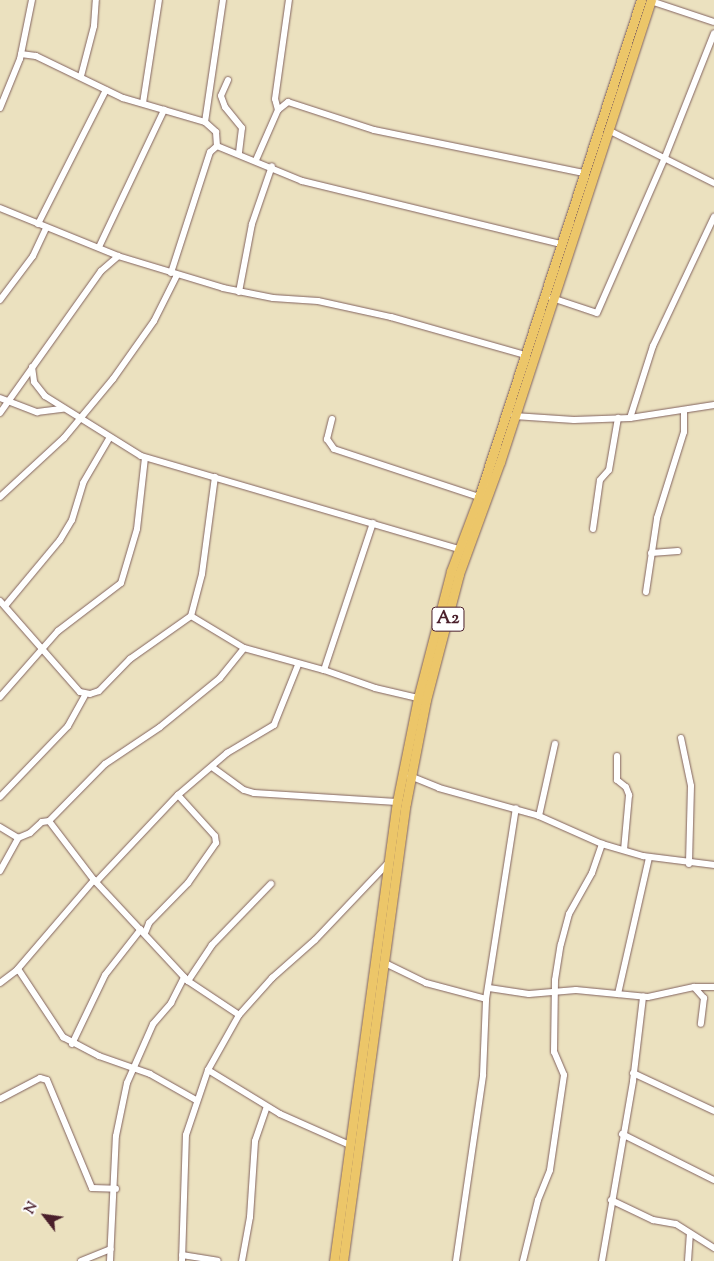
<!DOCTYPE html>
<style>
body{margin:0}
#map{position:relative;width:714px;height:1261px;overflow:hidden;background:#ebe1bf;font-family:"Sorts Mill Goudy",serif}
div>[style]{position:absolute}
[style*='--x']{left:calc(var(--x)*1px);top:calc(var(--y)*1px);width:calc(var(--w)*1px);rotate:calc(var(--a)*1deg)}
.roads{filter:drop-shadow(0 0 1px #82635f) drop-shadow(0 0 1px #82635f)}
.minor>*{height:6px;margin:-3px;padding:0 3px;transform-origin:3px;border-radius:3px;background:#fff}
.highway>*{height:9px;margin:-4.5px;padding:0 4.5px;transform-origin:4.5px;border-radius:4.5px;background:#ecc669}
span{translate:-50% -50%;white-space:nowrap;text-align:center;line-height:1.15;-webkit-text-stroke:4px #fff;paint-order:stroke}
.shield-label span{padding:1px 4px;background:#fff;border:1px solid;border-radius:4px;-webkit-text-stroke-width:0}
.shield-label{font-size:18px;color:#4a1f2b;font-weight:700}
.north{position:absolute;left:20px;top:1191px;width:50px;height:50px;-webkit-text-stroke:4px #fff;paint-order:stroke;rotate:300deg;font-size:14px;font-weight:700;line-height:20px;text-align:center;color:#4a1f2b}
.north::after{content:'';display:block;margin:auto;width:18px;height:22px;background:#4a1f2b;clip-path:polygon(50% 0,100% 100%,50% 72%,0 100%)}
</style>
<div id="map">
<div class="roads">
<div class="minor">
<i style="--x:651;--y:1;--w:66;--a:18.4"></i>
<i style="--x:21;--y:54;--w:15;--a:8"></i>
<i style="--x:36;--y:56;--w:97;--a:25.8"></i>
<i style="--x:123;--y:98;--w:85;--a:16.3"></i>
<i style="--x:205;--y:122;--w:15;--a:42"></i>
<i style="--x:216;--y:132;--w:14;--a:86"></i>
<i style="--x:217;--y:146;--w:9;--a:139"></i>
<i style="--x:210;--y:152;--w:127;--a:107.9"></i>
<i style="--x:81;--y:76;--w:52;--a:-75.4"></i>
<i style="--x:94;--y:26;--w:26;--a:-86"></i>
<i style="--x:228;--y:80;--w:17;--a:114"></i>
<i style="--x:221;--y:96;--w:12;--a:70"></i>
<i style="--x:225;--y:107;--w:27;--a:51"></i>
<i style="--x:242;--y:128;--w:25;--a:97"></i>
<i style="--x:143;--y:103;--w:104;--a:-81.2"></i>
<i style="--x:0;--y:108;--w:53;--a:-67.8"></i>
<i style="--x:20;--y:59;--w:60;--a:-78.5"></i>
<i style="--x:278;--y:110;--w:11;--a:-105"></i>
<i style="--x:275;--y:99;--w:100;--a:-82"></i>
<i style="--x:205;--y:122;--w:123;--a:-81.6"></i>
<i style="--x:608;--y:130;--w:119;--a:26.6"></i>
<i style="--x:217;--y:146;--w:92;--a:22.4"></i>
<i style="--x:302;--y:181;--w:267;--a:13.7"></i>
<i style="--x:256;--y:160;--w:55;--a:-66.3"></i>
<i style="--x:278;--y:110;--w:13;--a:-39"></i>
<i style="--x:288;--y:102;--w:90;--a:18"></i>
<i style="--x:374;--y:130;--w:214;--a:11.6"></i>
<i style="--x:0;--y:208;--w:127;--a:22.1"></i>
<i style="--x:118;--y:256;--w:110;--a:16.9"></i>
<i style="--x:223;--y:288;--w:51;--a:11.3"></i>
<i style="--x:273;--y:298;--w:45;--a:3.8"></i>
<i style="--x:318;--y:301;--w:75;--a:12.4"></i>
<i style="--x:391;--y:317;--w:139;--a:15.8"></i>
<i style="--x:38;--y:224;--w:150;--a:-63.1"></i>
<i style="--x:99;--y:247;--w:152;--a:-64.6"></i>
<i style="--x:239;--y:292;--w:69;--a:-79.2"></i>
<i style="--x:252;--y:224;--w:61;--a:-71"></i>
<i style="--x:552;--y:298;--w:47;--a:18.4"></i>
<i style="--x:597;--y:313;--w:170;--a:-66.4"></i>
<i style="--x:665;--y:157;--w:133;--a:-68.4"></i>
<i style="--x:0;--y:300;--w:55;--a:-53.1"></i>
<i style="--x:33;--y:256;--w:31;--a:-65"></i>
<i style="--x:32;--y:367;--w:15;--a:82"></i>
<i style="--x:34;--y:382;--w:18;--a:52"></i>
<i style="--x:45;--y:396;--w:113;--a:32"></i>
<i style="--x:141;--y:456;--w:332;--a:16.3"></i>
<i style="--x:0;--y:398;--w:40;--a:21"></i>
<i style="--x:37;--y:412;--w:26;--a:-7"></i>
<i style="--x:0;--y:413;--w:174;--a:-54.6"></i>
<i style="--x:101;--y:271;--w:23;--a:-41"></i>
<i style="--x:514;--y:416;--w:60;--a:3.8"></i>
<i style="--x:574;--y:420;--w:56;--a:-2"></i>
<i style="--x:630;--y:418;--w:85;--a:-8.8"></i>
<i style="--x:630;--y:418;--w:76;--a:-72.3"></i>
<i style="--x:653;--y:346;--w:143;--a:-64.7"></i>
<i style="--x:332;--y:419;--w:21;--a:104"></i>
<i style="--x:327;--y:439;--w:12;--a:55"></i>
<i style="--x:334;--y:449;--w:153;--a:18.3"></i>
<i style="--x:0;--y:497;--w:87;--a:-42.7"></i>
<i style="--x:64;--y:438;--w:77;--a:-50.3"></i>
<i style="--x:113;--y:379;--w:71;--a:-54.7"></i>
<i style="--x:154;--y:321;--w:51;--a:-63.4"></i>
<i style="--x:593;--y:529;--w:49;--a:-81.9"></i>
<i style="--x:600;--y:480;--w:13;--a:-48"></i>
<i style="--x:609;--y:470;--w:53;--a:-80.2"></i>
<i style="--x:651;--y:553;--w:27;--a:-4"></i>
<i style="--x:646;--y:592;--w:75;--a:-81.5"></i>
<i style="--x:657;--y:518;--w:90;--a:-72.6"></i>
<i style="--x:684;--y:432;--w:21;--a:-90"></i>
<i style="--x:0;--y:601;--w:121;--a:48.7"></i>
<i style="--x:80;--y:692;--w:10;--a:11"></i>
<i style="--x:90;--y:694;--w:9;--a:-18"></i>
<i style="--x:99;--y:691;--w:45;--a:-45.9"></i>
<i style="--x:130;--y:659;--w:75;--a:-35.2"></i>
<i style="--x:191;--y:616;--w:43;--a:-75.3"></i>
<i style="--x:202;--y:574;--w:98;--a:-82.4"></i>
<i style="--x:5;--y:606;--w:86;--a:-50.2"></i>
<i style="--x:60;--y:540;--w:23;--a:-59"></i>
<i style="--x:72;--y:520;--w:39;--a:-73"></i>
<i style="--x:83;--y:483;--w:53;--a:-59.6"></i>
<i style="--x:191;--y:616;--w:62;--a:31.1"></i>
<i style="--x:244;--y:648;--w:83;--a:15.4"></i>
<i style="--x:324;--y:670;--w:54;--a:19.4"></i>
<i style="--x:375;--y:688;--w:44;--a:13.1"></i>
<i style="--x:324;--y:670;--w:155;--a:-71.6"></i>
<i style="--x:0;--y:697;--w:88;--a:-48.7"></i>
<i style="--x:58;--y:631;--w:79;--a:-37.3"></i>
<i style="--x:121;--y:583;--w:56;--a:-73.5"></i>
<i style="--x:137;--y:529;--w:71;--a:-83.6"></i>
<i style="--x:681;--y:738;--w:49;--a:78.2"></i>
<i style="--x:691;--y:786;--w:78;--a:91.5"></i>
<i style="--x:617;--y:756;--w:24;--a:90"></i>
<i style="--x:617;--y:780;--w:11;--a:38"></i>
<i style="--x:626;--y:787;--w:9;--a:69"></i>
<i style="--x:629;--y:795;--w:55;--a:95.2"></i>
<i style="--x:212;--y:767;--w:39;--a:36"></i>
<i style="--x:244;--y:790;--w:10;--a:17"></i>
<i style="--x:254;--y:793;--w:143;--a:3.6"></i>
<i style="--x:410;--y:776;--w:31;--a:22"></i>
<i style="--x:439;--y:788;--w:104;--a:15.6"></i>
<i style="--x:539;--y:816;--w:69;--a:24"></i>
<i style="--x:602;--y:844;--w:43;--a:16.3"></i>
<i style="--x:643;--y:856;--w:72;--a:7.2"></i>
<i style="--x:0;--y:797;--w:98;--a:-46.2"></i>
<i style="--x:68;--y:726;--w:35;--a:-61"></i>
<i style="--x:539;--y:816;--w:74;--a:-77.5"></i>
<i style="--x:49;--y:821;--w:74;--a:52.7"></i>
<i style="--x:94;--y:880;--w:138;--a:47.1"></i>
<i style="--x:188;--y:981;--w:61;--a:33.7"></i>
<i style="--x:0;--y:827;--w:21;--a:31"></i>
<i style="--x:18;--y:838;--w:13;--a:-23"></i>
<i style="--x:30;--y:833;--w:16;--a:-43"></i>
<i style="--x:42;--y:822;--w:7;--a:-8"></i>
<i style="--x:49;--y:821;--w:80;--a:-45.5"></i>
<i style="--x:105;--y:764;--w:66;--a:-33.9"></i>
<i style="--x:160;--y:727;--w:77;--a:-39.2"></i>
<i style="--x:220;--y:678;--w:38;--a:-51"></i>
<i style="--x:0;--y:871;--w:38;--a:-61"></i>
<i style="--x:96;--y:882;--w:120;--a:-46.7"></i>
<i style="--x:178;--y:795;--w:65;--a:-40.6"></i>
<i style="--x:227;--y:753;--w:55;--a:-30.8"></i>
<i style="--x:274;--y:725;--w:65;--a:-68.2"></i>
<i style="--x:145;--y:933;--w:11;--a:-68"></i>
<i style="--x:149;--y:923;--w:56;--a:-45.7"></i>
<i style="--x:188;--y:883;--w:49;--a:-55"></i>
<i style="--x:216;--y:843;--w:7;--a:-98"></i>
<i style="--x:215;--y:836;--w:55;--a:-132.1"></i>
<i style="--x:385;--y:963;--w:46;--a:26"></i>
<i style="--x:426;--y:983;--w:62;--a:14.9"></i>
<i style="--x:18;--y:969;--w:82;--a:56.5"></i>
<i style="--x:63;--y:1037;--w:41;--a:27.8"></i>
<i style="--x:99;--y:1056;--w:54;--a:19.4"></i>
<i style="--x:150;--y:1074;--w:53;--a:29.5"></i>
<i style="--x:188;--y:981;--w:43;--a:-56.3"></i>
<i style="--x:212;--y:945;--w:85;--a:-46"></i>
<i style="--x:0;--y:983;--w:20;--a:-37"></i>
<i style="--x:16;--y:971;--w:120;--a:-49.4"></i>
<i style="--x:694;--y:987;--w:15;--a:48"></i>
<i style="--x:704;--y:998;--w:26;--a:97"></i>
<i style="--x:489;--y:988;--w:40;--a:8.5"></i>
<i style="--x:529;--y:994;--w:47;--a:-4.9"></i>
<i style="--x:576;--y:990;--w:72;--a:5.6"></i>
<i style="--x:648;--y:997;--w:47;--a:-12.3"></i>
<i style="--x:694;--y:987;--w:20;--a:0"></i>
<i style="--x:618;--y:994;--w:140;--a:-77.2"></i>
<i style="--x:72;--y:1044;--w:76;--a:-64.4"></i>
<i style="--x:105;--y:975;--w:58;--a:-52"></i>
<i style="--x:208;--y:1070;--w:84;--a:31.4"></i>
<i style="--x:280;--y:1114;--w:77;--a:23.9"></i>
<i style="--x:633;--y:1073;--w:89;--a:25.1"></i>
<i style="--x:0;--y:1099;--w:45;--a:-27.7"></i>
<i style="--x:40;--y:1078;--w:7;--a:16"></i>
<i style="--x:47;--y:1080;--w:117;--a:67.4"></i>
<i style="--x:92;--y:1188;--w:24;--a:2"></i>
<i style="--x:622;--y:1134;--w:103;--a:26.6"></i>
<i style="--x:611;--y:1200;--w:47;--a:25.5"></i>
<i style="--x:653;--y:1220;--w:23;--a:10"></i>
<i style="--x:676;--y:1224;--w:45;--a:32.3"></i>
<i style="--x:182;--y:1255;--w:36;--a:9"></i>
<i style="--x:81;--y:1261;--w:32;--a:-22"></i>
<i style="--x:110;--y:1261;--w:125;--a:-87.3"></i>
<i style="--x:116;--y:1136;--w:54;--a:-78.3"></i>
<i style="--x:127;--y:1083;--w:64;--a:-66.2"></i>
<i style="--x:153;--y:1024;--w:28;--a:-49"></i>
<i style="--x:171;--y:1003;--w:29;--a:-63"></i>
<i style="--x:182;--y:1261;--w:126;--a:-88.2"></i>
<i style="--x:186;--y:1135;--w:69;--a:-71.3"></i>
<i style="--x:208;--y:1070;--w:63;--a:-60.6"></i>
<i style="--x:239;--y:1015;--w:50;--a:-48.3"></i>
<i style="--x:272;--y:978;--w:57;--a:-41.5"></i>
<i style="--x:315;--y:940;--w:106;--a:-46.5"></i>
<i style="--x:242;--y:1261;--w:45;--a:-79.7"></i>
<i style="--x:250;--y:1217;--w:76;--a:-86.2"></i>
<i style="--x:255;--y:1141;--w:36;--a:-71"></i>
<i style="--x:456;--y:1261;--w:188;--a:-81.7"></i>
<i style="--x:483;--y:1075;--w:76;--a:-87.7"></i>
<i style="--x:486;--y:999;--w:193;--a:-81.1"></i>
<i style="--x:523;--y:1261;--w:63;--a:-76.2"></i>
<i style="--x:538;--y:1200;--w:32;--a:-68"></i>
<i style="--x:550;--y:1170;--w:96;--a:-81.6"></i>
<i style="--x:564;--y:1075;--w:25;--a:-113"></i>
<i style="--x:554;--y:1052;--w:72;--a:-89.2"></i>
<i style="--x:555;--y:980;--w:36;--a:-81"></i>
<i style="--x:561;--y:944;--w:31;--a:-75"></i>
<i style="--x:569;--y:914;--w:47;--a:-60.7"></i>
<i style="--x:592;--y:873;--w:31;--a:-71"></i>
<i style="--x:602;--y:1261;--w:183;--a:-80.2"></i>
<i style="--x:633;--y:1081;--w:85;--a:-83.2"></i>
<i style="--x:688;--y:1261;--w:26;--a:-86"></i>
</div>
<div class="highway">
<i style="--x:334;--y:1261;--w:463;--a:-82.2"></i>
<i style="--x:397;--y:802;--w:106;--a:-78.6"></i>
<i style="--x:418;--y:698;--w:131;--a:-75.4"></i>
<i style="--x:451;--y:571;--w:79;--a:-69.3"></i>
<i style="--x:479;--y:497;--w:523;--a:-71.95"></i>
<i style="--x:343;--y:1261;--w:462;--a:-82.2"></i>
<i style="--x:406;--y:803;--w:105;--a:-79"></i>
<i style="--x:426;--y:700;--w:130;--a:-75.3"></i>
<i style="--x:459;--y:574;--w:119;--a:-69.9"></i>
<i style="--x:500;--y:462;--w:486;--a:-71.9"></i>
</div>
</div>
<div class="shield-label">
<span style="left:448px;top:619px">A2</span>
</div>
<div class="north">N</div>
</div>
